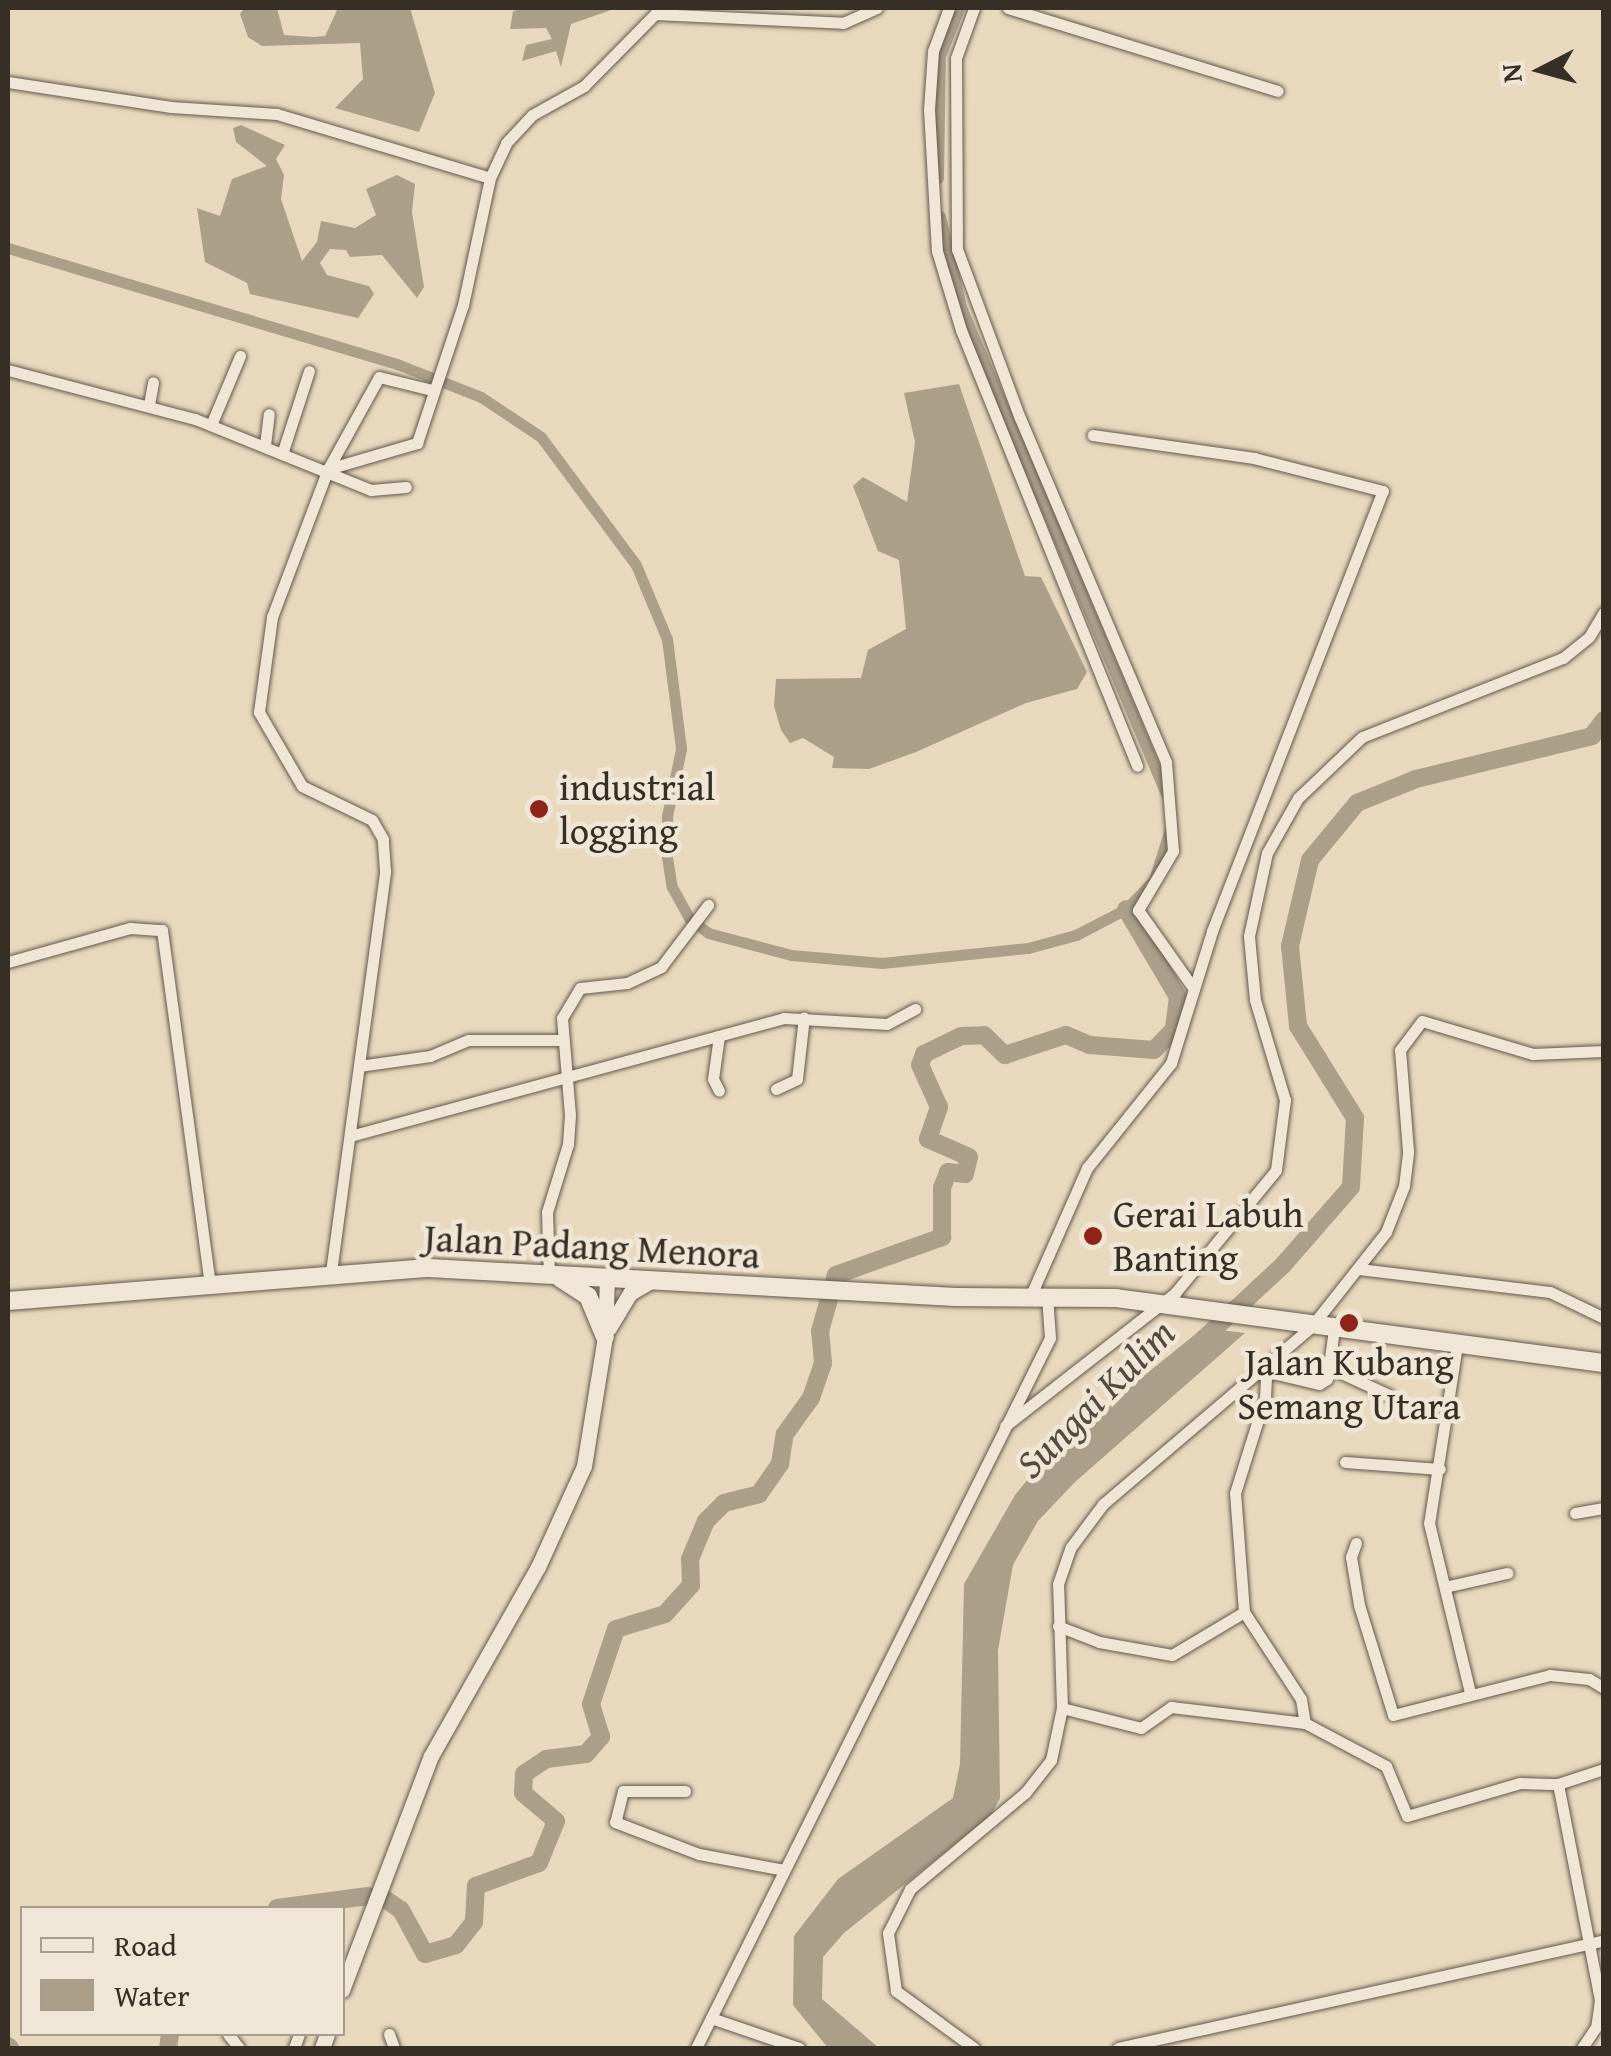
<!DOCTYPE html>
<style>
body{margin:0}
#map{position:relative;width:1611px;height:2056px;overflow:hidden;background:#e8d8be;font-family:"Gentium Book Plus",serif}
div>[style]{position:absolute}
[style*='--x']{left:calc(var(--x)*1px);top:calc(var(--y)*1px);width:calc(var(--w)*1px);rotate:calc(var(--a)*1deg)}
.water>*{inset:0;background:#ab9f8a}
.canal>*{height:11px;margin:-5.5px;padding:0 5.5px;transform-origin:5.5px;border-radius:5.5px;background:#ab9f8a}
.river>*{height:18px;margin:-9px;padding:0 9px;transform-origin:9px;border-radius:9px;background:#ab9f8a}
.roads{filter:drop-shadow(0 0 2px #62594b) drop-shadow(0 0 2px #62594b)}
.minor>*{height:11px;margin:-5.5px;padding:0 5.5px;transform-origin:5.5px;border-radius:5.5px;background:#f0e6d5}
.tertiary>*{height:15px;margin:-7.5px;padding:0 7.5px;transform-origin:7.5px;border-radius:7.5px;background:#f0e6d5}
.secondary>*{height:18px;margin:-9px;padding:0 9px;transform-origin:9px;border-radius:9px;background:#f0e6d5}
.dots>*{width:28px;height:28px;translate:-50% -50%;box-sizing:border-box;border:5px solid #f0e6d5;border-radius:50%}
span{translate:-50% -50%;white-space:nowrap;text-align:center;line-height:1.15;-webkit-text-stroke:9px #f0e6d5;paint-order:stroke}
.poi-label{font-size:38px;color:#362f25}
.left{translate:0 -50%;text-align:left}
.street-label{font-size:38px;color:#362f25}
.water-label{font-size:40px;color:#534b3e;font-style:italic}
.frame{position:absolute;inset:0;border:10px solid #362f25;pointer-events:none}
.legend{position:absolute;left:20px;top:1906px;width:325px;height:130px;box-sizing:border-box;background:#f0e6d5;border:2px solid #a69d8f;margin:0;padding:12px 18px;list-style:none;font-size:30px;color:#362f25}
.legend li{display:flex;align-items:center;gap:20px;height:50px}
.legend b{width:50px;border:2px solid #a69d8f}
.north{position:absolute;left:1491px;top:20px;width:100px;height:100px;-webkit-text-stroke:8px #f0e6d5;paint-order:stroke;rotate:264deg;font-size:28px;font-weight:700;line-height:40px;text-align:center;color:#362f25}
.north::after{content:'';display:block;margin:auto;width:35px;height:45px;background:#362f25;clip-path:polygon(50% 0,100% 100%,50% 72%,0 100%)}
</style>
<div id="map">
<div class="water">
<i style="clip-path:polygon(244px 8px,277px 8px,284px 35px,314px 37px,325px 36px,338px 8px,410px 8px,435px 93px,419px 132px,335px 108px,363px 79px,360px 43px,262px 46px,248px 37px,240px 14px)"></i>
<i style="clip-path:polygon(527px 8px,617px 8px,571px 24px,561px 67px,556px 51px,522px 61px,526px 45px,552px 39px,546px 28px,510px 29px,513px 11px)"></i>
<i style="clip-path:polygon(241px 125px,285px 145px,276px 159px,284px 175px,281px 199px,302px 261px,317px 242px,321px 221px,355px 228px,376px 215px,366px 189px,397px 175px,415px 184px,412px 212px,424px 287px,417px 298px,382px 255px,350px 257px,346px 250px,330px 249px,320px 263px,327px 275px,369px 286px,374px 294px,358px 318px,250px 294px,247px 283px,205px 262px,197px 208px,220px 216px,232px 179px,267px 166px,236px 142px,233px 128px)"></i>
<i style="clip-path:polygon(959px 384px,1025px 576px,1041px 577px,1087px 672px,1077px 689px,1026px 703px,916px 752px,869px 769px,832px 768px,834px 757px,803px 738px,790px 743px,781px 730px,774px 706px,776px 679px,861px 678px,868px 650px,906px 629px,899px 560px,878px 551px,853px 486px,863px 477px,907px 502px,915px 442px,904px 393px)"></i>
<i style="clip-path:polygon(1203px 1328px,1245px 1333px,1075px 1482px,1038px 1521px,1013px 1565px,998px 1650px,1000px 1798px,991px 1815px,844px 1933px,823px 1957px,822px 1999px,879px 2048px,828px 2048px,793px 2005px,794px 1936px,838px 1879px,953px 1798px,960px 1764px,964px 1584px,1015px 1495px,1051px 1451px)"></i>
</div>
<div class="canal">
<i style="--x:938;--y:178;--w:122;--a:-89.1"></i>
<i style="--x:940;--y:56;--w:52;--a:-68.4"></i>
<i style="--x:940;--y:216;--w:93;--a:77"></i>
<i style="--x:961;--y:307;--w:528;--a:67.17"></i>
<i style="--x:8;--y:248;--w:406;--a:16.6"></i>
<i style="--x:397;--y:364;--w:90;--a:21.4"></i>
<i style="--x:481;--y:397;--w:72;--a:33.7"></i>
<i style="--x:541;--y:437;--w:159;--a:53.4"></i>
<i style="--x:636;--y:565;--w:80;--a:67.3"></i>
<i style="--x:667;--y:639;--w:111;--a:82.7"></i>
<i style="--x:681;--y:749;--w:68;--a:101.8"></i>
<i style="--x:667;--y:816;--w:41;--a:90"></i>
<i style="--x:667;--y:857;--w:30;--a:81"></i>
<i style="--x:672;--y:887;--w:35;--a:61"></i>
<i style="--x:689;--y:918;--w:24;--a:38"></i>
<i style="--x:708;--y:933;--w:86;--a:14.8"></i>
<i style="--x:791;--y:955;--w:91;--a:5"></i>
<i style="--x:882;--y:963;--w:147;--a:-5.9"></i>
<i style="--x:1028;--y:948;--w:50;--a:-15.2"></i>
<i style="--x:1076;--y:935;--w:56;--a:-27.5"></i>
<i style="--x:1126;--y:909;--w:40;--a:-46"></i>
<i style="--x:1154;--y:880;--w:50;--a:-72.6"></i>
</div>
<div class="river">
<i style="--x:1198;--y:1344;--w:116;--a:-42.9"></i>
<i style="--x:1283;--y:1265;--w:103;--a:-48.9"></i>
<i style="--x:1351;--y:1187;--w:69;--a:-86.7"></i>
<i style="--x:1355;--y:1118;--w:108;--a:-121.8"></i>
<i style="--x:1298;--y:1026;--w:80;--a:-95.7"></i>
<i style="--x:1290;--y:946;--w:88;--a:-76.9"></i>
<i style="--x:1310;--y:860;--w:74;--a:-50.5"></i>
<i style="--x:1357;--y:803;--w:64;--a:-22.1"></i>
<i style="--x:1416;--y:779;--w:181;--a:-13.7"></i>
<i style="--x:1592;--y:736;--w:20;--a:-53"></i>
<i style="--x:385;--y:1899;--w:19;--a:35"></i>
<i style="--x:401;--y:1910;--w:50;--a:61.4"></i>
<i style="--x:425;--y:1954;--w:32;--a:-16"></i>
<i style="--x:456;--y:1945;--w:29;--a:-52"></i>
<i style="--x:474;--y:1922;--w:36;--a:-87"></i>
<i style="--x:476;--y:1886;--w:67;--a:-20.1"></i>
<i style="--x:539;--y:1863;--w:45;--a:-68"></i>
<i style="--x:556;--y:1821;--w:43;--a:-139.7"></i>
<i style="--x:523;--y:1793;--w:19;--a:-87"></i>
<i style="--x:524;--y:1774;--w:27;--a:-34"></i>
<i style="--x:546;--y:1759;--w:40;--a:-7.1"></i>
<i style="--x:586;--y:1754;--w:23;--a:-49"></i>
<i style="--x:601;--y:1737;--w:34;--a:-107"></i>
<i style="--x:591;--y:1704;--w:79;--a:-71.6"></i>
<i style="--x:616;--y:1629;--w:51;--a:-17"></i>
<i style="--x:665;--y:1614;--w:39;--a:-48"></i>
<i style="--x:691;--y:1585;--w:26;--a:-92"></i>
<i style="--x:690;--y:1559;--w:41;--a:-67.2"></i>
<i style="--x:706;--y:1521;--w:25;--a:-45"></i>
<i style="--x:724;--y:1503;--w:36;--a:-14"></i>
<i style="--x:759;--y:1494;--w:37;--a:-55"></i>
<i style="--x:780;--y:1464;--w:30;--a:-81"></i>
<i style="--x:785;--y:1434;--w:44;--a:-54.2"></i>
<i style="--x:811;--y:1398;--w:37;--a:-71"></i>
<i style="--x:823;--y:1363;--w:32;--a:-95"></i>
<i style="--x:820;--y:1331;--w:58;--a:-74.1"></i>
<i style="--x:836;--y:1275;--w:113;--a:-19.7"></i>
<i style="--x:942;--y:1237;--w:49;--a:-90"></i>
<i style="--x:942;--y:1188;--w:17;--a:-69"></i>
<i style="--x:948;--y:1172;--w:17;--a:7"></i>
<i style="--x:965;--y:1174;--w:17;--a:-77"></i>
<i style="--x:969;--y:1157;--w:45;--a:-156.3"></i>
<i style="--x:928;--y:1139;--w:34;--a:-71"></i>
<i style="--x:939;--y:1107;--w:46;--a:-114.3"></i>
<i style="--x:920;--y:1065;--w:12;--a:-70"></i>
<i style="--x:924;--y:1054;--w:41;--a:-25.9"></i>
<i style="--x:961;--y:1036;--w:23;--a:-2"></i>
<i style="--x:984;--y:1035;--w:29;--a:44"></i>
<i style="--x:1005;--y:1055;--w:64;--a:-18.2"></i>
<i style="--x:1066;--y:1035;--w:26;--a:23"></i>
<i style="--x:1090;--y:1045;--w:64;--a:4.5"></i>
<i style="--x:1154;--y:1050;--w:29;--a:-46"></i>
<i style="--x:1174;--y:1029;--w:32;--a:-83"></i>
<i style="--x:1178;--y:997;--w:102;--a:-120.6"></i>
<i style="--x:277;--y:1908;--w:92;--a:-7.5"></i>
<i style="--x:8;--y:2046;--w:3;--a:45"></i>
<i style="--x:168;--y:2048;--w:14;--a:-82"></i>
</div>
<div class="roads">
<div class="minor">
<i style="--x:949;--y:8;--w:46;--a:110.4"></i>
<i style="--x:933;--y:51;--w:58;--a:93.9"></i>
<i style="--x:929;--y:109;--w:142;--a:86.8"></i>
<i style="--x:937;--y:251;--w:83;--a:73.1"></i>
<i style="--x:961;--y:330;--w:470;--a:68"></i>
<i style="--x:974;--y:8;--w:53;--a:109.8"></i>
<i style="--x:956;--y:58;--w:191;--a:89.7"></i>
<i style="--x:957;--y:249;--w:180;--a:69.6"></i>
<i style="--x:1020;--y:418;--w:374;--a:67"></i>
<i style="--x:1166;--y:762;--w:89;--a:85.5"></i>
<i style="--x:1173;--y:851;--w:69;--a:120.7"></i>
<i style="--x:1138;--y:910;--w:97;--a:54.7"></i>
<i style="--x:1008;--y:8;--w:282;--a:17.1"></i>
<i style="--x:8;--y:82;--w:165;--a:8.7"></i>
<i style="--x:171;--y:107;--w:106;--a:3.8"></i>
<i style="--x:277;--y:114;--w:222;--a:16.7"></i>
<i style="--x:8;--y:370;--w:193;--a:14.7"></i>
<i style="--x:195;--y:419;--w:190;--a:22"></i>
<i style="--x:371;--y:490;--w:35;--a:-5"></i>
<i style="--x:149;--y:405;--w:23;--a:-80"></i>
<i style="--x:211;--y:425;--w:75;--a:-67.2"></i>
<i style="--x:265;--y:445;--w:31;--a:-83"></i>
<i style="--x:283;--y:451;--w:84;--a:-72"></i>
<i style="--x:328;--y:469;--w:105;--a:-61"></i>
<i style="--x:379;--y:377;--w:55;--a:13.8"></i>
<i style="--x:8;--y:962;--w:127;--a:-15.6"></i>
<i style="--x:130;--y:928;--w:32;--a:4"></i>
<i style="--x:162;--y:930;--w:356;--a:82.3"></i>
<i style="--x:719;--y:1036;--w:43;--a:97.9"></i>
<i style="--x:713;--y:1079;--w:13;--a:63"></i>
<i style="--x:359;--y:1066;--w:72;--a:-8"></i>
<i style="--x:430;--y:1056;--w:41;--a:-22.8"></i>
<i style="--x:468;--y:1040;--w:91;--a:0"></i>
<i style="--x:776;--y:1089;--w:23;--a:-25"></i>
<i style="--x:797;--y:1079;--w:62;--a:-83.6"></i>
<i style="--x:350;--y:1136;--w:450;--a:-15.2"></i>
<i style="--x:784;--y:1018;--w:103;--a:3.3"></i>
<i style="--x:887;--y:1024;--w:32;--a:-28"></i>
<i style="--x:1359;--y:1269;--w:192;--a:6.9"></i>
<i style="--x:1550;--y:1292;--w:60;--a:25.7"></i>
<i style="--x:331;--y:1272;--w:405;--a:-82.3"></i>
<i style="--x:385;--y:871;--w:32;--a:-94"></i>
<i style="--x:383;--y:839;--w:22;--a:-120"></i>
<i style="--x:372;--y:820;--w:78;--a:-154.1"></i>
<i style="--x:302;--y:786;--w:86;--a:-120.2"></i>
<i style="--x:259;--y:712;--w:96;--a:-82.2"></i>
<i style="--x:272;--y:617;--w:158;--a:-69.3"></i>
<i style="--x:328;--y:469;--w:93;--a:-16.3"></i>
<i style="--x:417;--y:443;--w:145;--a:-71.6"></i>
<i style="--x:463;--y:305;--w:130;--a:-78"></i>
<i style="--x:490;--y:178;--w:38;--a:-65"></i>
<i style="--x:506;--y:143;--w:38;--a:-47"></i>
<i style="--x:532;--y:115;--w:60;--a:-29.1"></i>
<i style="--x:584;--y:86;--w:101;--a:-45.4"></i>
<i style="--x:655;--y:14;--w:188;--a:2.7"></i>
<i style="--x:843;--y:23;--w:37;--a:-24"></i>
<i style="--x:549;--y:1275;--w:63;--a:-91.8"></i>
<i style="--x:547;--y:1212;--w:71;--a:-72.8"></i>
<i style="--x:568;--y:1144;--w:29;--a:-86"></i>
<i style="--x:570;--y:1115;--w:97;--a:-94.7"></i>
<i style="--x:562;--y:1018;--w:35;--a:-59"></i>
<i style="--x:580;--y:988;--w:47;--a:-6.1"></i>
<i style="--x:627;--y:983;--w:38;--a:-25"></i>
<i style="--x:661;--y:967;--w:78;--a:-52.8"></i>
<i style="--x:1031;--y:1295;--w:139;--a:-66.2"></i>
<i style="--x:1087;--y:1168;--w:134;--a:-51.3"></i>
<i style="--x:1171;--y:1063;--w:138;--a:-72.7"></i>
<i style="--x:1212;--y:931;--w:472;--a:-68.8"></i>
<i style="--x:1383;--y:491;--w:133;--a:-165.7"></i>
<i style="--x:1254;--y:458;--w:163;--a:-171.9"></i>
<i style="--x:1457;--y:1345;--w:180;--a:98.9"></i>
<i style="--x:1429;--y:1523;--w:175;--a:76.4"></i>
<i style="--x:1330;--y:1368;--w:65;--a:24.6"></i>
<i style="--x:1268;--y:1372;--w:52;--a:13.2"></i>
<i style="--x:1319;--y:1384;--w:9;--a:-32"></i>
<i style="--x:1327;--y:1379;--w:50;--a:-82"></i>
<i style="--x:1005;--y:1426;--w:216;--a:-38"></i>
<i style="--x:1175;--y:1293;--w:159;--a:-50.6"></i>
<i style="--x:1276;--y:1170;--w:71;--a:-82.7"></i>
<i style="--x:1285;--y:1100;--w:104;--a:-106.7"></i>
<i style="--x:1255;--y:1000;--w:64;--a:-95.4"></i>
<i style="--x:1249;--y:936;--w:85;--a:-77.8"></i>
<i style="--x:1267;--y:853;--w:63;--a:-60.6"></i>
<i style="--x:1298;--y:798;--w:88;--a:-43.6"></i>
<i style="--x:1362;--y:737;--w:216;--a:-21.5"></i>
<i style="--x:1563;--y:658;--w:33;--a:-39"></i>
<i style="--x:1589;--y:637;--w:29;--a:-59"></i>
<i style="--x:1345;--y:1462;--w:95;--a:4.2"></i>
<i style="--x:1575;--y:1513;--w:29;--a:-10"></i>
<i style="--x:1356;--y:1543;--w:15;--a:110"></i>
<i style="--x:1351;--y:1557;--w:49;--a:80.5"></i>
<i style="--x:1359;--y:1605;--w:115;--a:72.8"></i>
<i style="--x:1393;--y:1715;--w:162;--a:-14.3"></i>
<i style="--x:1550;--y:1675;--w:39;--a:6"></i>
<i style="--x:1589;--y:1679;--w:17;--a:31"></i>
<i style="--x:1445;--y:1587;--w:64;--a:-12.7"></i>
<i style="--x:1244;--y:1612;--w:104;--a:56.8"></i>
<i style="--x:1301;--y:1699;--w:24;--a:81"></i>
<i style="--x:1058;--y:1626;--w:44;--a:21.3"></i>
<i style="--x:1099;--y:1642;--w:74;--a:10.1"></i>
<i style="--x:1172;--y:1655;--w:84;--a:-30.8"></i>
<i style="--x:1244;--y:1612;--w:119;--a:-94.3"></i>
<i style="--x:1235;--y:1493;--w:101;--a:-72.6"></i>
<i style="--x:1265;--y:1397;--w:33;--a:-87"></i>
<i style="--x:1062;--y:1708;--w:81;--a:14.2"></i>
<i style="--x:1141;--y:1728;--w:37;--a:-35"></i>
<i style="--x:1171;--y:1707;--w:135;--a:6.8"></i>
<i style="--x:1305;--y:1723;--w:92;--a:28"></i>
<i style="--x:1386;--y:1766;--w:54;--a:67.2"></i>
<i style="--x:1407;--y:1816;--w:118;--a:-16.3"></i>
<i style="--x:1520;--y:1783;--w:38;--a:2"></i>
<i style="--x:1558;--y:1784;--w:48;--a:-18.1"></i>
<i style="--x:1558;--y:1784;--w:220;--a:79"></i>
<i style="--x:1600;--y:2000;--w:27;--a:98"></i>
<i style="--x:1596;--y:2027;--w:25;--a:124"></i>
<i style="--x:685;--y:1791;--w:62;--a:180"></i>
<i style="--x:623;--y:1791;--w:32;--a:104"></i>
<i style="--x:615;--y:1822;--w:90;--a:20.9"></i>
<i style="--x:699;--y:1854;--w:86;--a:10.7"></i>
<i style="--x:711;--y:2018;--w:93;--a:18.8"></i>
<i style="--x:228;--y:2034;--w:18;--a:52"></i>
<i style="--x:389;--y:2034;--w:15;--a:70"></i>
<i style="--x:294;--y:2048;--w:15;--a:-70"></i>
<i style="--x:696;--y:2048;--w:793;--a:-63.5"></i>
<i style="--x:1050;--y:1338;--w:43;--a:-94"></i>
<i style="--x:974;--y:2048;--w:97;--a:-143.8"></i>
<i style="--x:896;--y:1991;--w:59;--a:-97.9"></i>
<i style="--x:888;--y:1933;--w:49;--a:-63.4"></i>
<i style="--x:910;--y:1889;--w:150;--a:-39.9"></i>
<i style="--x:1025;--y:1793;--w:42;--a:-51.8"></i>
<i style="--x:1051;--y:1760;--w:53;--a:-78.1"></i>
<i style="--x:1062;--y:1708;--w:124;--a:-91.8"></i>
<i style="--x:1058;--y:1584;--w:39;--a:-71"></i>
<i style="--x:1071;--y:1547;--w:54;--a:-53.3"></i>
<i style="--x:1103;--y:1504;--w:273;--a:-40.4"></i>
<i style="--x:1311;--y:1327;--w:121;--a:-51.7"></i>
<i style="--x:1386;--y:1232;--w:49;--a:-68.6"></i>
<i style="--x:1404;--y:1186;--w:35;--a:-83"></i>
<i style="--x:1408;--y:1151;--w:101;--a:-94.5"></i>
<i style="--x:1400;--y:1050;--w:36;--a:-53"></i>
<i style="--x:1422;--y:1021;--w:116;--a:16.6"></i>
<i style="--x:1533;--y:1054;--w:71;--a:-2.4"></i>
<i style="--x:1118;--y:2048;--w:498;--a:-12.5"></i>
</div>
<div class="tertiary">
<i style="--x:609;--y:1328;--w:41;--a:-59"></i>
<i style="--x:630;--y:1293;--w:24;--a:-30"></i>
<i style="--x:342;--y:1990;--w:250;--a:-69.2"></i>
<i style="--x:431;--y:1756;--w:217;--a:-60.5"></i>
<i style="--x:538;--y:1567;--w:111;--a:-65.5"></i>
<i style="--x:584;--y:1466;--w:131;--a:-80.8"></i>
<i style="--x:605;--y:1337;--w:59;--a:-88.1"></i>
<i style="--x:322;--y:2048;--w:15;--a:-70"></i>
</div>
<div class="secondary">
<i style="--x:560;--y:1278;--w:33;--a:33"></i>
<i style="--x:588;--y:1296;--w:44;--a:67.5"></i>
<i style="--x:8;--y:1301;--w:422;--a:-4.5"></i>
<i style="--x:429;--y:1268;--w:527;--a:3.16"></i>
<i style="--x:955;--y:1297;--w:161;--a:0.4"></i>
<i style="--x:1116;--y:1298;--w:492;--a:7.6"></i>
</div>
</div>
<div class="dots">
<i style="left:539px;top:809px;background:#8f2418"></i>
<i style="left:1093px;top:1236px;background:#8f2418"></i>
<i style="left:1349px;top:1323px;background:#8f2418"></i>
</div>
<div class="poi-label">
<span class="left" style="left:559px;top:809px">industrial<br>logging</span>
<span class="left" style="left:1113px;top:1236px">Gerai Labuh<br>Banting</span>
<span style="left:1349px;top:1384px">Jalan Kubang<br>Semang Utara</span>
</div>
<div class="street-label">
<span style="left:592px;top:1246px;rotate:3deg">Jalan Padang Menora</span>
</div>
<div class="water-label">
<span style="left:1095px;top:1398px;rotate:-45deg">Sungai Kulim</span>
</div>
<div class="frame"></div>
<ul class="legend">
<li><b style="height:12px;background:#f0e6d5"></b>Road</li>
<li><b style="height:28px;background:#ab9f8a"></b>Water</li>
</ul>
<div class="north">N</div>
</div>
